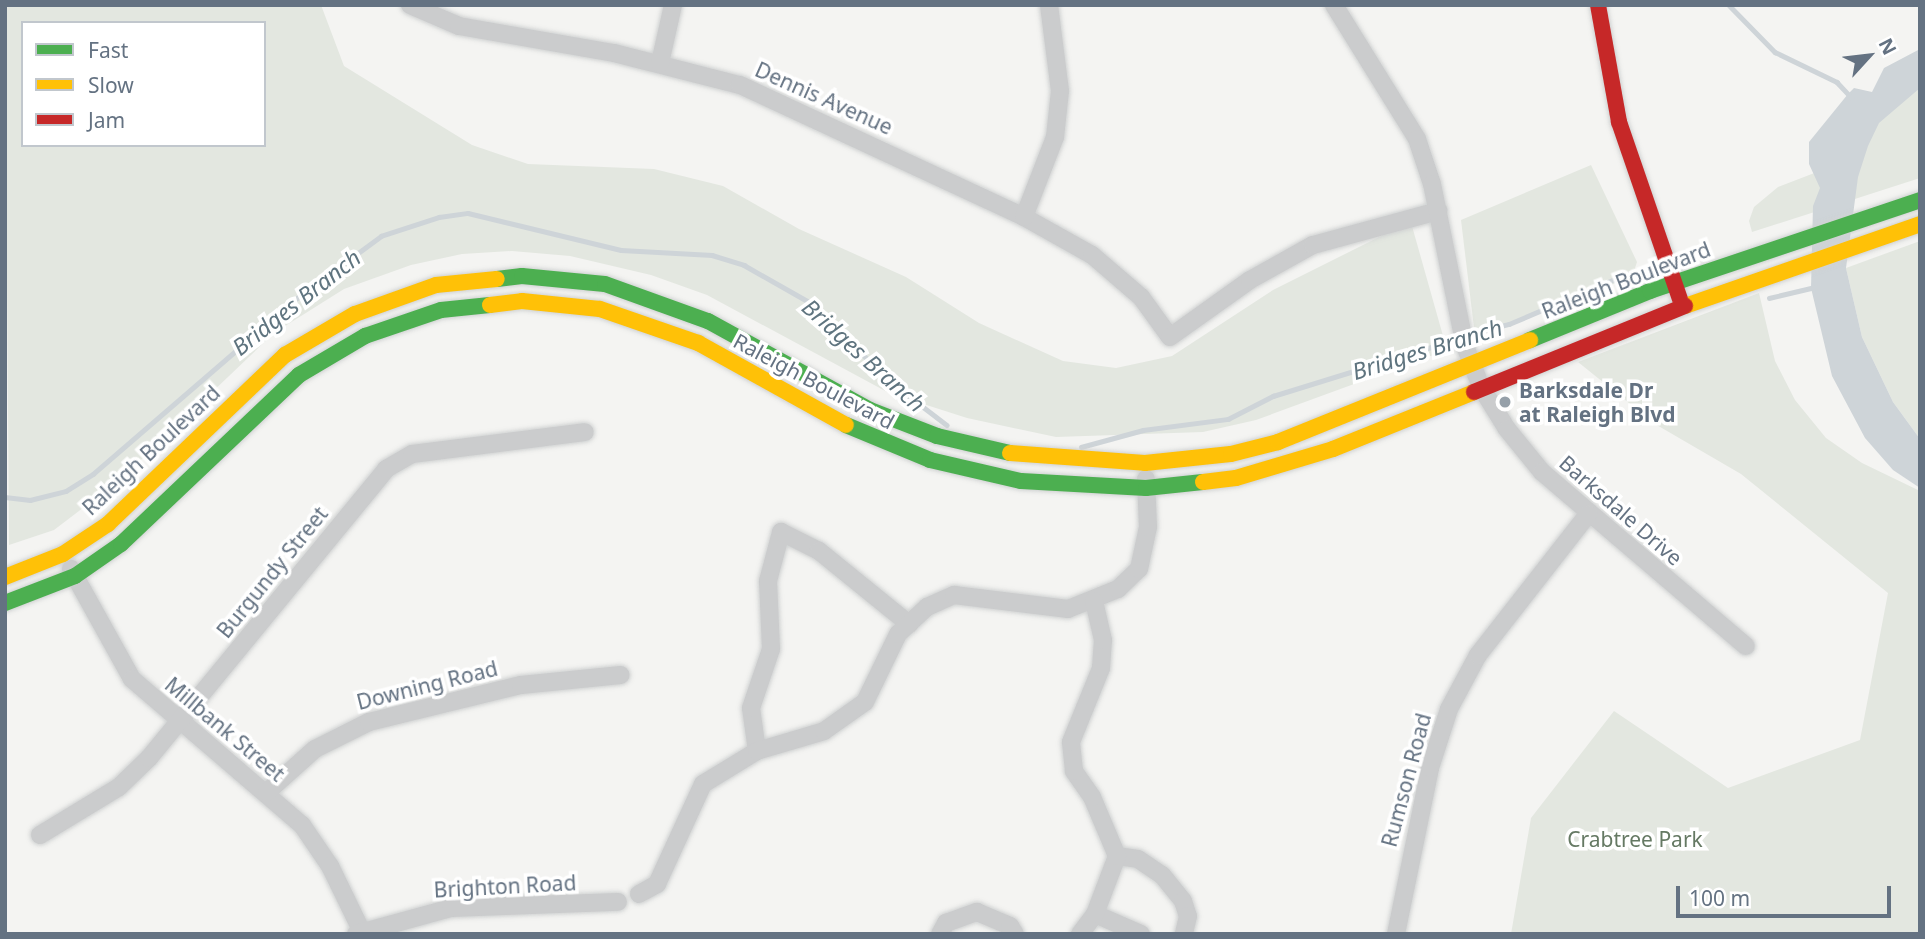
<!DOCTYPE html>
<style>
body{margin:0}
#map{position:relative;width:1925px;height:939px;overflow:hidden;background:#f4f4f2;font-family:"Noto Sans",sans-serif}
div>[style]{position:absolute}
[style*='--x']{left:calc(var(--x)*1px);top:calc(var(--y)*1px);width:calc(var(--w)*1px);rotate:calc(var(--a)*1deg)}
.green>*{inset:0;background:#e3e7e0}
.water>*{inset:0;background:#ced4d8}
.stream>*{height:4.5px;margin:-2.25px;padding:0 2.25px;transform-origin:2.25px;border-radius:2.25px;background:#ced4d8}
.roads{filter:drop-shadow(0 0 2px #d0d2d2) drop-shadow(0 0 2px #d0d2d2)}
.street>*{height:18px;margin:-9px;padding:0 9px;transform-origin:9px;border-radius:9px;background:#cbcccd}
.fast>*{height:16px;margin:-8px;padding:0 8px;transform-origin:8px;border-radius:8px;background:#4caf50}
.slow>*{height:16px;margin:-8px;padding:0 8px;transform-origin:8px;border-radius:8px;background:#ffc107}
.jam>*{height:16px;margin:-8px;padding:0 8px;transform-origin:8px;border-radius:8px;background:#c62828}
.dots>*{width:19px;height:19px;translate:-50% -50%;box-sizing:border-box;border:4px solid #fff;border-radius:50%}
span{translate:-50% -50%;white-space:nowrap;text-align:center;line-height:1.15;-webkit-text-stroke:7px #fff;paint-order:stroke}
.street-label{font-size:21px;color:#647282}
.poi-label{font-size:21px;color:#647282;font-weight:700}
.left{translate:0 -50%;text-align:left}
.park-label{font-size:21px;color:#657963}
.water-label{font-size:23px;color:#5f747f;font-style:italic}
.frame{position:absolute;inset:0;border:7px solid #647282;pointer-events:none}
.legend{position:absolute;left:21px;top:21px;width:245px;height:126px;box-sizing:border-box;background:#fff;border:2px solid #c1c7cd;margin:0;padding:9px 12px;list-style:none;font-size:21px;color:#647282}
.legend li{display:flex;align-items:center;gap:14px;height:35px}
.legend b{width:35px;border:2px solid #c1c7cd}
.north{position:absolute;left:1834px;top:21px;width:70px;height:70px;-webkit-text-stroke:5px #fff;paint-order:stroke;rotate:63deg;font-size:19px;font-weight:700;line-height:28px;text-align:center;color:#647282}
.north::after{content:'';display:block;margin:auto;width:24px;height:32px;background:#647282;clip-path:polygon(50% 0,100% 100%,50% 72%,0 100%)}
.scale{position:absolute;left:1676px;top:886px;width:215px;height:32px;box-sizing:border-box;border:4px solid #647282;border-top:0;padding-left:9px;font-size:21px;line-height:24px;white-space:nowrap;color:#647282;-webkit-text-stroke:5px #fff;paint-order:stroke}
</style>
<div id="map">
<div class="green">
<i style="clip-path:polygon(evenodd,5px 5px,321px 5px,344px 66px,472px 145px,528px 164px,654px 169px,723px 186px,799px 229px,906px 277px,979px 323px,1063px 361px,1116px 368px,1172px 356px,1273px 290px,1383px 235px,1412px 226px,1447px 350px,1256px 420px,1203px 432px,1056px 437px,967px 418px,889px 393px,707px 295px,651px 275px,570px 256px,512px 251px,462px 254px,411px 265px,344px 289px,274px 333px,121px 479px,54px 530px,9px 545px,5px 5px,23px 23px,264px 23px,264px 145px,23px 145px,23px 23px)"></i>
<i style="clip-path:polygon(1920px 60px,1920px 178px,1752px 232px,1749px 221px,1754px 207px,1778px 187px,1830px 167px)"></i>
<i style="clip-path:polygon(1591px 165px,1637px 262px,1632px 277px,1475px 336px,1461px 220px)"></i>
<i style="clip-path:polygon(1920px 241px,1920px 439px,1893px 402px,1862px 337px,1846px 268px)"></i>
<i style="clip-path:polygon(1759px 293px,1775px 361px,1795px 400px,1826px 438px,1862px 463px,1920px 491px,1920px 934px,1511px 934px,1531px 818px,1614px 711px,1728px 788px,1860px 740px,1888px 593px,1741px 474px,1655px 424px,1578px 362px)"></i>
</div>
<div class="water">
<i style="clip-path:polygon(1920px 49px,1920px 88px,1879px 123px,1868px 146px,1858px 177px,1846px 268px,1862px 337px,1893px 402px,1920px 439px,1920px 488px,1893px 470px,1865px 438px,1832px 376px,1811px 288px,1813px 206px,1820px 188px,1809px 164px,1809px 142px,1848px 94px,1854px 88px,1872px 92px,1884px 68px)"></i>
</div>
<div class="stream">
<i style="--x:1729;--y:5;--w:66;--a:45.6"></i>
<i style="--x:1775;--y:52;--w:69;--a:25.8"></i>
<i style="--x:1837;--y:82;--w:21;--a:47"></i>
<i style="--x:1769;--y:298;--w:47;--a:-13.4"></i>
<i style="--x:1468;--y:334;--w:42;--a:-13.7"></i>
<i style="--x:1509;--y:324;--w:128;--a:-23"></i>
<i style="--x:1081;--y:447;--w:64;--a:-15.3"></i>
<i style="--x:1143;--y:430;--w:86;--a:-7.4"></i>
<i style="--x:1228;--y:419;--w:51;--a:-27.1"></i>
<i style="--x:1273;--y:396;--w:196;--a:-17.2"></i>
<i style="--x:5;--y:497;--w:25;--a:7"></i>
<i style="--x:30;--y:500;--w:37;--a:-14"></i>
<i style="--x:66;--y:491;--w:32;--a:-32"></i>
<i style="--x:93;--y:474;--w:269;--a:-40.8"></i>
<i style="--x:297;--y:298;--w:104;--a:-36.4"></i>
<i style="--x:381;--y:236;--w:61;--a:-18.1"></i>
<i style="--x:439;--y:217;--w:29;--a:-8"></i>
<i style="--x:468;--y:213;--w:157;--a:13.6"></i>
<i style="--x:621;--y:250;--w:91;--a:3.1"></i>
<i style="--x:712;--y:255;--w:34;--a:17"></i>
<i style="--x:744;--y:265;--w:75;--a:29.6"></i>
<i style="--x:809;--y:302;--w:116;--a:44.3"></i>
<i style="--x:892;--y:383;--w:69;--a:37.4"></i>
</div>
<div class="roads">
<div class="street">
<i style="--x:410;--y:5;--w:53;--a:23.2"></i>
<i style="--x:459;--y:26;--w:157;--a:9.9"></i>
<i style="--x:614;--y:53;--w:130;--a:14.3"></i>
<i style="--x:740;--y:85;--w:313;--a:24.9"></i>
<i style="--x:1024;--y:217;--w:78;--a:29.2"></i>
<i style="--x:1092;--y:255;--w:65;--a:40.6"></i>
<i style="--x:1141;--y:297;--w:49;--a:54.1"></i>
<i style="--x:1170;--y:337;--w:98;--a:-35.5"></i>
<i style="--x:1250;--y:280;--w:72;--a:-29.1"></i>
<i style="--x:1313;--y:245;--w:130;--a:-15.2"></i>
<i style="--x:1334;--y:5;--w:158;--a:58.2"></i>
<i style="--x:1417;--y:139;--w:47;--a:71.6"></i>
<i style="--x:1432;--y:184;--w:165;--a:78.5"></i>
<i style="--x:1465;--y:346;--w:44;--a:68.7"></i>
<i style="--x:1481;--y:387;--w:49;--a:58.2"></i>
<i style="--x:1507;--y:429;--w:55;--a:50.9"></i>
<i style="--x:1542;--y:472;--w:268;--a:40.5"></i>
<i style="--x:660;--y:63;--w:59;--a:-77.4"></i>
<i style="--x:1024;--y:217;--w:86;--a:-68.8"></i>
<i style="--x:1055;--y:137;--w:46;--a:-83.8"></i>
<i style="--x:1060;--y:91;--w:87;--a:-97.3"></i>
<i style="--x:71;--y:569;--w:126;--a:61"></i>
<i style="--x:132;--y:679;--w:224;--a:40.7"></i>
<i style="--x:302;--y:825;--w:50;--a:55.7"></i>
<i style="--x:330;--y:866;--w:76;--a:64.1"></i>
<i style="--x:757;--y:751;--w:43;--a:-97.9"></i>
<i style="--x:751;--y:708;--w:62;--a:-71.3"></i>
<i style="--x:771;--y:649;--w:68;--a:-92.5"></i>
<i style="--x:768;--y:581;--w:51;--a:-75.1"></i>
<i style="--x:781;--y:532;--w:42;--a:26.6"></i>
<i style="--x:819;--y:551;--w:116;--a:39"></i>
<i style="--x:267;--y:792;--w:64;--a:-41.9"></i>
<i style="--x:315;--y:749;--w:60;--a:-26.6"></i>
<i style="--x:369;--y:722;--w:156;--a:-13.7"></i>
<i style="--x:521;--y:685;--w:100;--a:-5.7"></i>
<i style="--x:40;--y:835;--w:92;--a:-31.3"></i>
<i style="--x:119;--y:787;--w:42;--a:-44"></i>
<i style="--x:149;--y:758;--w:374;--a:-50.6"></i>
<i style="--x:386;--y:469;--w:30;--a:-30"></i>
<i style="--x:412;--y:454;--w:174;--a:-7.2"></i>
<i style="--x:1117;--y:856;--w:21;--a:8"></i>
<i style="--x:1138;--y:859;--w:29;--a:34"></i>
<i style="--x:1162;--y:875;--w:33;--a:51"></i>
<i style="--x:1183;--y:901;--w:16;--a:72"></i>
<i style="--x:1188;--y:916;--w:18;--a:103"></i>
<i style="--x:639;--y:894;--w:21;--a:-29"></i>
<i style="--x:657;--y:884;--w:110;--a:-65.3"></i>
<i style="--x:703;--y:784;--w:63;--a:-31.4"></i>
<i style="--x:757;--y:751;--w:70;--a:-16.6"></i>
<i style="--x:824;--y:731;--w:50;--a:-35.3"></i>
<i style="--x:865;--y:702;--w:76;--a:-64.1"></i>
<i style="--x:898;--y:634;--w:40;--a:-43"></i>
<i style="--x:927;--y:607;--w:30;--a:-24"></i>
<i style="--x:954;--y:595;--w:115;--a:7"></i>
<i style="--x:1068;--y:609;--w:54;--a:-21.8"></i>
<i style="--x:1118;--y:589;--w:29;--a:-44"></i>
<i style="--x:1139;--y:569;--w:43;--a:-77.9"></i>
<i style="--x:1148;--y:527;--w:48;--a:-92.4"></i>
<i style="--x:1095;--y:914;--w:50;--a:23.5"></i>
<i style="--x:356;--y:934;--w:98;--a:-15.3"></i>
<i style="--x:451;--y:908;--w:167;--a:-2.1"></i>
<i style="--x:940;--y:934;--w:13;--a:-61"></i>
<i style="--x:946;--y:923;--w:33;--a:-20"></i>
<i style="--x:977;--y:912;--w:36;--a:23"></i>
<i style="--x:1010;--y:926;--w:9;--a:58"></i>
<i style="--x:1080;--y:934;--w:25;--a:-53"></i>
<i style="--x:1095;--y:914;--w:62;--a:-69.2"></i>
<i style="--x:1117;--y:856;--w:64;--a:-113"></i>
<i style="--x:1092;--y:797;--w:32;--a:-125"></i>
<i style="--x:1074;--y:771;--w:29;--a:-96"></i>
<i style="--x:1071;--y:742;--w:80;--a:-67.9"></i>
<i style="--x:1101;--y:668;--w:28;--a:-86"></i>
<i style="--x:1103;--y:640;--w:40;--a:-103"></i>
<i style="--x:1396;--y:934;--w:169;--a:-78.4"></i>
<i style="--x:1430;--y:768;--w:62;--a:-72.1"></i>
<i style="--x:1449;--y:709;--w:61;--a:-61.8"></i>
<i style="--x:1478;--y:655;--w:179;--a:-52"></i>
</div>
<div class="fast">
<i style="--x:497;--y:279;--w:25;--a:-7"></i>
<i style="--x:522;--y:276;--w:83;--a:5.5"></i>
<i style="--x:605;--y:284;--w:109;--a:19.8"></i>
<i style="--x:708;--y:321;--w:185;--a:28.8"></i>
<i style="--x:870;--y:410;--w:72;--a:21.2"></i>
<i style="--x:937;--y:436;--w:75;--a:13.1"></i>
<i style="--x:1530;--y:340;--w:130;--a:-22.2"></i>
<i style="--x:1650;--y:291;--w:285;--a:-18.6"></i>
<i style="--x:846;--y:425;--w:91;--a:22.6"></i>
<i style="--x:930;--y:460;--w:93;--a:13"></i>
<i style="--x:1021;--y:481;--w:125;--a:3.2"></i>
<i style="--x:1146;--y:488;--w:57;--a:-6"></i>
<i style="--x:5;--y:603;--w:75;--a:-21.1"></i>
<i style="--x:75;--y:576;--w:56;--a:-34.8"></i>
<i style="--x:121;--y:544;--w:245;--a:-43.5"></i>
<i style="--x:299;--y:375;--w:77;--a:-30.6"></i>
<i style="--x:365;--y:336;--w:80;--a:-18.9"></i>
<i style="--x:441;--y:310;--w:49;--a:-5.8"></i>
</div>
<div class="slow">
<i style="--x:490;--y:305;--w:32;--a:-7"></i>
<i style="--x:522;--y:301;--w:78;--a:5.9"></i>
<i style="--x:600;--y:309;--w:104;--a:19.1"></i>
<i style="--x:698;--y:343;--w:169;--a:29"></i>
<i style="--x:1685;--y:306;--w:249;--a:-19.2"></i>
<i style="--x:1010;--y:453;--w:135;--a:4.2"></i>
<i style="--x:1145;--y:463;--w:86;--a:-6"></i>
<i style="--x:1231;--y:454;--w:49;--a:-14.3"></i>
<i style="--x:1278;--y:442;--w:272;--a:-22"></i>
<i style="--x:1203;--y:482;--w:33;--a:-7"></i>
<i style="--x:1236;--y:478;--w:101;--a:-16.6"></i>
<i style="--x:1333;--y:449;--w:152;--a:-22"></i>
<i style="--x:5;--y:577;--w:62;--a:-21.6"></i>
<i style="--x:63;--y:554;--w:54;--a:-33.7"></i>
<i style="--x:108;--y:524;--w:245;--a:-43.7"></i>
<i style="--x:285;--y:355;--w:81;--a:-30.4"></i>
<i style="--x:355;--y:314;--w:86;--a:-19.7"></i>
<i style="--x:436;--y:285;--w:61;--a:-5.6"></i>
</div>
<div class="jam">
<i style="--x:1598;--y:5;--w:119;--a:79.8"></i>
<i style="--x:1619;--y:122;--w:187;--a:71"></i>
<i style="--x:1474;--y:392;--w:228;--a:-22.2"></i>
</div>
</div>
<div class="dots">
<i style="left:1505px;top:402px;background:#96a0a9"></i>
</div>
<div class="street-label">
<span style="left:824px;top:98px;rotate:24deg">Dennis Avenue</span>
<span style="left:1626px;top:280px;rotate:-21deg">Raleigh Boulevard</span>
<span style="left:814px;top:381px;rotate:28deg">Raleigh Boulevard</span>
<span style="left:151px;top:450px;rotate:-43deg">Raleigh Boulevard</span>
<span style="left:1621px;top:510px;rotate:41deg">Barksdale Drive</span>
<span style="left:272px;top:572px;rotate:-51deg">Burgundy Street</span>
<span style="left:427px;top:685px;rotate:-14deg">Downing Road</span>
<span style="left:225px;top:729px;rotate:40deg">Millbank Street</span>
<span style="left:1406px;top:780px;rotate:-75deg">Rumson Road</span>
<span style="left:505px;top:886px;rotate:-3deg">Brighton Road</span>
</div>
<div class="poi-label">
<span class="left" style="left:1519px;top:402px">Barksdale Dr<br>at Raleigh Blvd</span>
</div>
<div class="park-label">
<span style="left:1635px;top:839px">Crabtree Park</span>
</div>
<div class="water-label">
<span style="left:296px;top:302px;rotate:-38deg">Bridges Branch</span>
<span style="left:1427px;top:349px;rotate:-17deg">Bridges Branch</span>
<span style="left:864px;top:355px;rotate:42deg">Bridges Branch</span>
</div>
<div class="frame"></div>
<ul class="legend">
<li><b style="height:9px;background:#4caf50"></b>Fast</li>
<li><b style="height:9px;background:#ffc107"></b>Slow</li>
<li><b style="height:9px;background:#c62828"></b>Jam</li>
</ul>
<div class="north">N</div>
<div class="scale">100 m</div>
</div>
